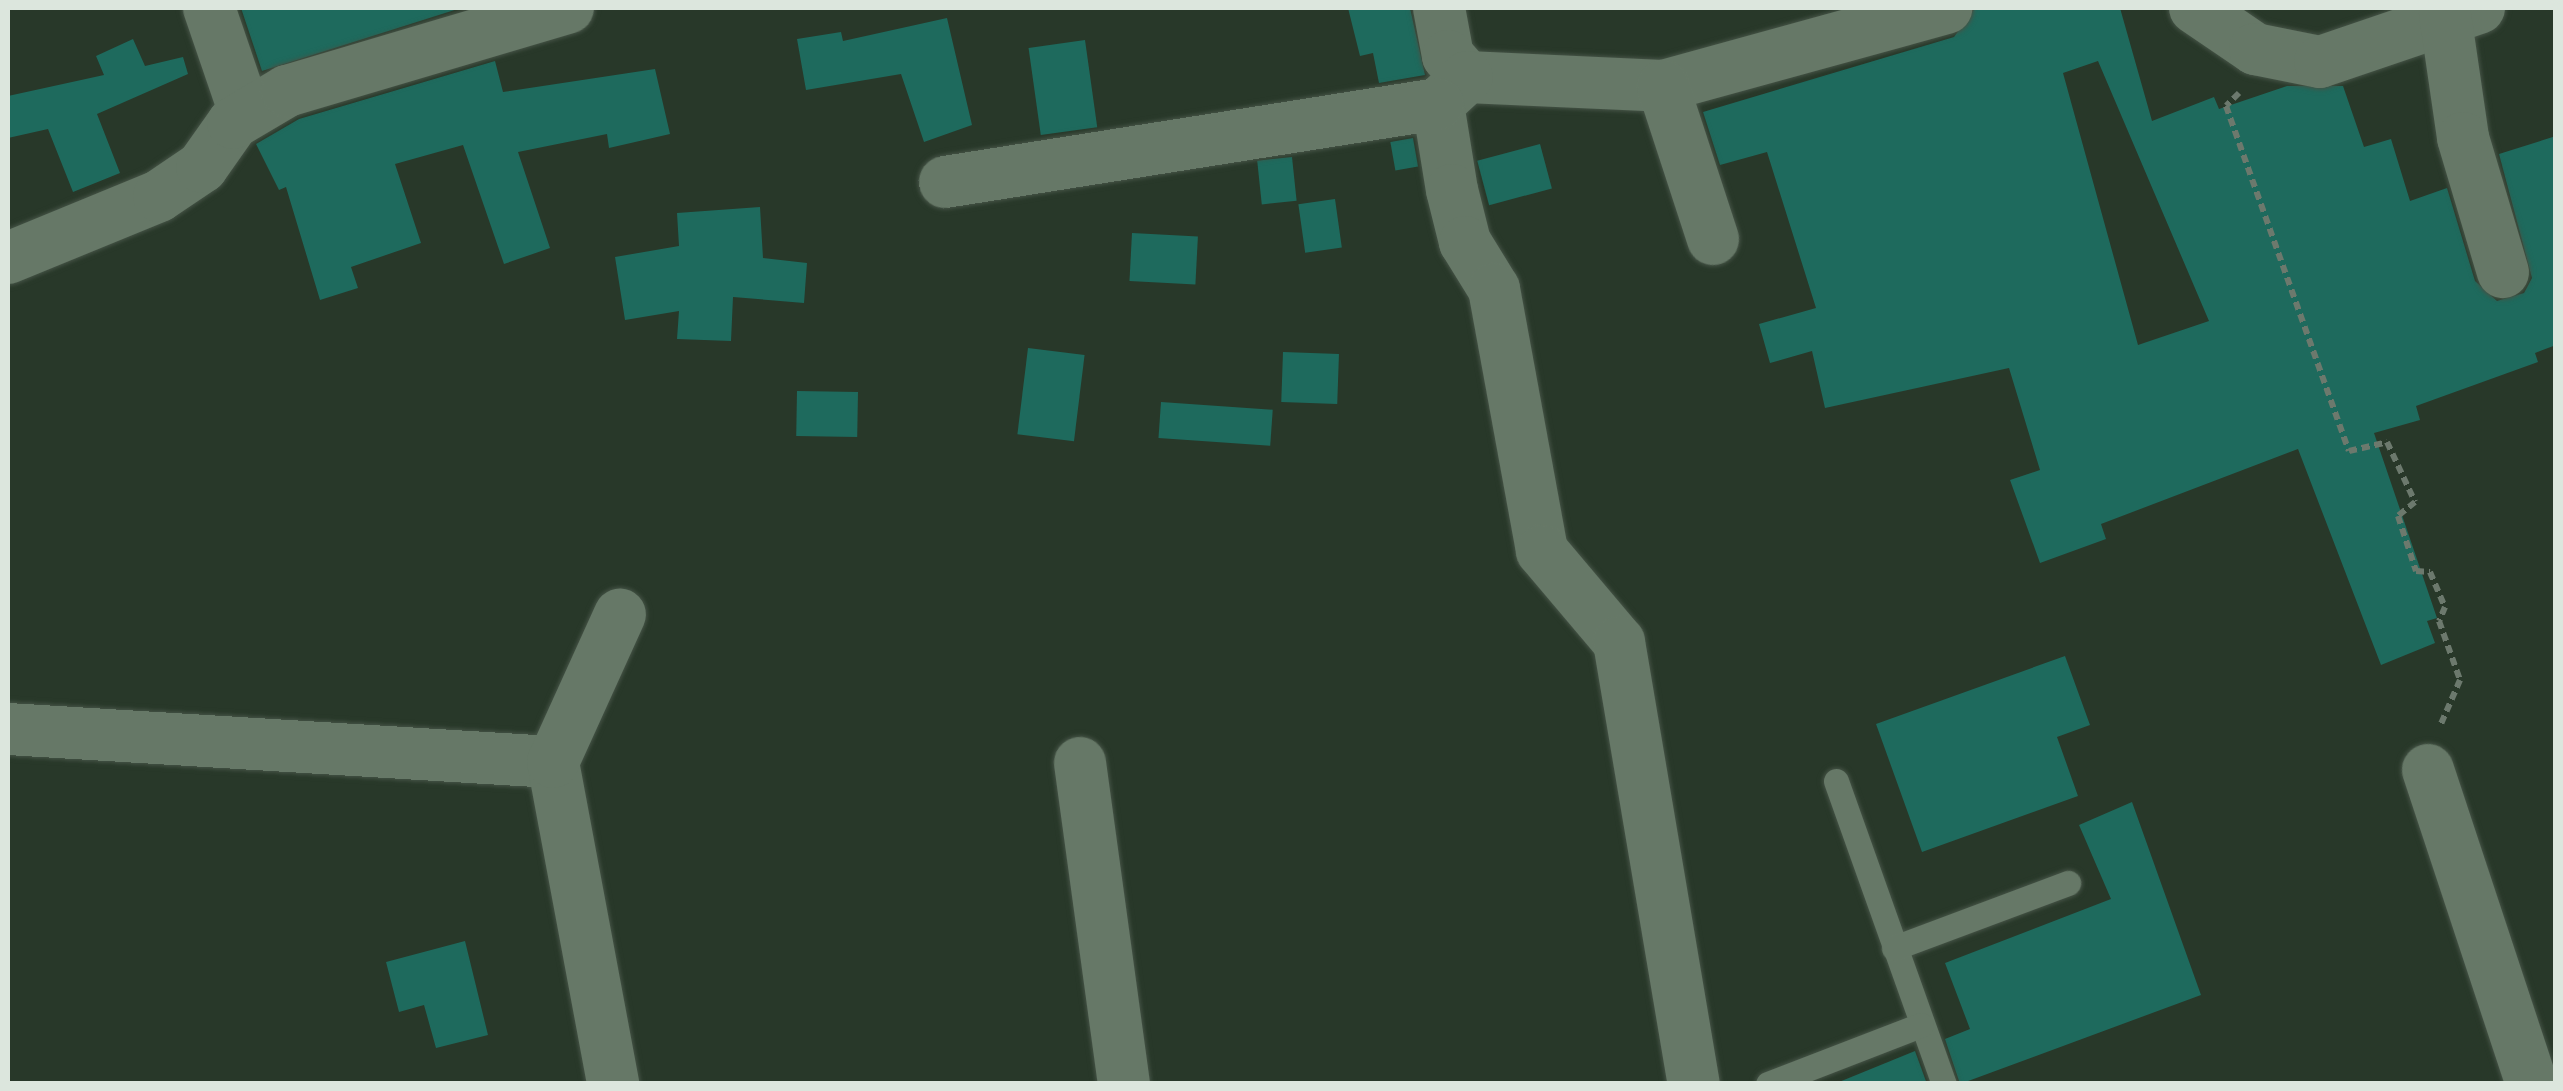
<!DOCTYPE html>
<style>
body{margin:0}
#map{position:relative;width:2563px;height:1091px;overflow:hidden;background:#283829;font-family:Rubik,sans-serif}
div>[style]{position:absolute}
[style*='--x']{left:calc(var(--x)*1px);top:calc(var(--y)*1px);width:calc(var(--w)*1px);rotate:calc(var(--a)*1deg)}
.building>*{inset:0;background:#1e6a5d;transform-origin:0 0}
.path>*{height:6px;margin-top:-3px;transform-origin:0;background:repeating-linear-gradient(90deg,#6c796d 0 8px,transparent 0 13px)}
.roads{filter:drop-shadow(0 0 2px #455346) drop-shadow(0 0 2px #455346)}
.service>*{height:25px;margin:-12.5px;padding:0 12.5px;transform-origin:12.5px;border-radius:12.5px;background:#667867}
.minor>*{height:52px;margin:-26px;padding:0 26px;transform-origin:26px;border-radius:26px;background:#667867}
span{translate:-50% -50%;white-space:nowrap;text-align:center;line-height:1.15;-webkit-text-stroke:10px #1e2e1f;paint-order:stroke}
.frame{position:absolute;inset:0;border:10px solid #dce6dd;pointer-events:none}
</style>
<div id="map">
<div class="building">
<i style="clip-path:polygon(241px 8px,461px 8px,262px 71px)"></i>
<i style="clip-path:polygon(1348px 8px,1410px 8px,1425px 75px,1379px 83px,1373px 53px,1360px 56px)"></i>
<i style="clip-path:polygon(evenodd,1975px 8px,2120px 8px,2152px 121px,2214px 97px,2219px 109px,2287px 86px,2343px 86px,2364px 147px,2391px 139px,2410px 201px,2447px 188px,2475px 281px,2497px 301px,2524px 293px,2532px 278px,2499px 154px,2556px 136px,2556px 345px,2535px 353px,2538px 362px,2416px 406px,2420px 420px,2374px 433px,2437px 618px,2427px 621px,2435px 643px,2381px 665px,2298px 449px,2101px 524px,2106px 539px,2040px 563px,2010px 480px,2040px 470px,2009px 368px,1825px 408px,1812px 351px,1770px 363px,1759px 324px,1816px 308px,1767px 152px,1720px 165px,1703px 112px,1954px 37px,1975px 8px,2098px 61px,2209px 321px,2138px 345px,2063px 73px,2098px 61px)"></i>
<i style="clip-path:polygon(947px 18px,972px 125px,924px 142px,901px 74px,806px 90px,797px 39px,841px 32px,843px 41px)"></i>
<i style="clip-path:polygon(133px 39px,145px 66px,183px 57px,188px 74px,97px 114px,120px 173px,73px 192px,48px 129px,8px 138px,8px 96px,104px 75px,96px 56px)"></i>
<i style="left:1085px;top:40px;width:88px;height:57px;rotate:82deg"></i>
<i style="clip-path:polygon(495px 61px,503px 92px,655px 69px,670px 134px,609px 148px,607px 134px,518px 152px,550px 248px,504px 264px,463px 145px,395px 164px,421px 243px,351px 267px,358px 288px,320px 300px,286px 187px,279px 190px,256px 144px,299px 119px)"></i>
<i style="left:1413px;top:138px;width:29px;height:23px;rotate:80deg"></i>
<i style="left:1540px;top:144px;width:46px;height:65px;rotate:75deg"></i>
<i style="left:1292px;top:157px;width:44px;height:35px;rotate:84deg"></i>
<i style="left:1335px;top:199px;width:49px;height:37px;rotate:82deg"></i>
<i style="clip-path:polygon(760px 207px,763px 258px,807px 263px,804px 303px,733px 297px,731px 341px,677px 339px,679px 311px,625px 320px,615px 257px,679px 246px,677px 213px)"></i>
<i style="left:1132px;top:233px;width:66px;height:48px;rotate:3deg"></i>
<i style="left:1028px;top:348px;width:57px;height:87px;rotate:7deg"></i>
<i style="left:1283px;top:352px;width:56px;height:50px;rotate:2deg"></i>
<i style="left:797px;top:391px;width:61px;height:45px;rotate:1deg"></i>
<i style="left:1161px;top:402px;width:112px;height:36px;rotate:4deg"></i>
<i style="clip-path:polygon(2065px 656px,2090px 725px,2057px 737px,2078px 796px,1922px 852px,1876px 724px)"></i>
<i style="clip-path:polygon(2132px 802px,2201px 995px,1960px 1084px,1945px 1039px,1970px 1029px,1945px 963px,2111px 899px,2079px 825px)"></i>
<i style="clip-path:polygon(465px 941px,488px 1035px,436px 1048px,424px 1005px,399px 1012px,386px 962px)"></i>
<i style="clip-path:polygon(1915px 1051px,1927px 1084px,1840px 1084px,1839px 1082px)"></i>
</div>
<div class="path">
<i style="--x:2239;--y:93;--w:18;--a:135"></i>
<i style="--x:2226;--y:106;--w:366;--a:70.4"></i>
<i style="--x:2349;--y:451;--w:39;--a:-13"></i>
<i style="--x:2387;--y:442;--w:66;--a:65"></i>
<i style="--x:2415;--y:502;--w:22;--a:141"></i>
<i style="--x:2398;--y:516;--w:58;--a:71.9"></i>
<i style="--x:2416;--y:571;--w:14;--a:4"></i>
<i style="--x:2430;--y:572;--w:38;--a:67"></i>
<i style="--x:2445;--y:607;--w:15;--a:113"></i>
<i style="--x:2439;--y:621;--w:63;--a:70.4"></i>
<i style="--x:2460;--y:680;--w:48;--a:113.4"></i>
</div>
<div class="roads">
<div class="service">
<i style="--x:1836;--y:781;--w:322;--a:70.4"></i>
<i style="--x:1894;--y:948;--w:186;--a:-20.5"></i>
<i style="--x:1768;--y:1084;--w:164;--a:-21.1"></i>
</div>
<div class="minor">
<i style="--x:209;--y:8;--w:111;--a:71.1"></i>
<i style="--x:1439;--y:8;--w:49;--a:79.4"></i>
<i style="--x:1448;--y:56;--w:28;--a:48"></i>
<i style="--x:1467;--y:77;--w:196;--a:2.6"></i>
<i style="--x:1663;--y:86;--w:294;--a:-15.4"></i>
<i style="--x:2195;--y:8;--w:73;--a:34.3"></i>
<i style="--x:2255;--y:49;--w:66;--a:11.3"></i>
<i style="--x:2320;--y:62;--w:168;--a:-18.8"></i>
<i style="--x:2445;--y:14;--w:125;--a:81.7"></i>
<i style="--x:2463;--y:138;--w:140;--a:73.4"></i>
<i style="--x:1467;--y:77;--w:40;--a:137"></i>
<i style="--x:1438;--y:104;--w:87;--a:80.8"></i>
<i style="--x:1452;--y:190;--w:54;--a:76"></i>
<i style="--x:1465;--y:242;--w:55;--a:58.3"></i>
<i style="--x:1494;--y:289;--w:266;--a:79.6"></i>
<i style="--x:1542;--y:551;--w:119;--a:49.8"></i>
<i style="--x:1619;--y:642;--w:448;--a:80.4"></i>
<i style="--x:1663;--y:86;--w:161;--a:71.9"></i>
<i style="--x:945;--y:182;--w:499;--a:-9"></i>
<i style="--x:8;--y:258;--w:163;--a:-22.3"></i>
<i style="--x:159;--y:196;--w:52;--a:-34"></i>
<i style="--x:202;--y:167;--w:54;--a:-54.8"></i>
<i style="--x:233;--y:123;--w:63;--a:-30.7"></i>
<i style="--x:287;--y:91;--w:293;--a:-16.5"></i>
<i style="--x:8;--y:729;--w:546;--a:3.47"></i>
<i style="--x:553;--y:762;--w:328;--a:79.4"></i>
<i style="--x:553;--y:762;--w:162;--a:-65.6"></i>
<i style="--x:1080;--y:763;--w:324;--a:82.2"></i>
<i style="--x:2428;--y:770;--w:331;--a:71.7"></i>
</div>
</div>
<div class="frame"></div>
</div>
